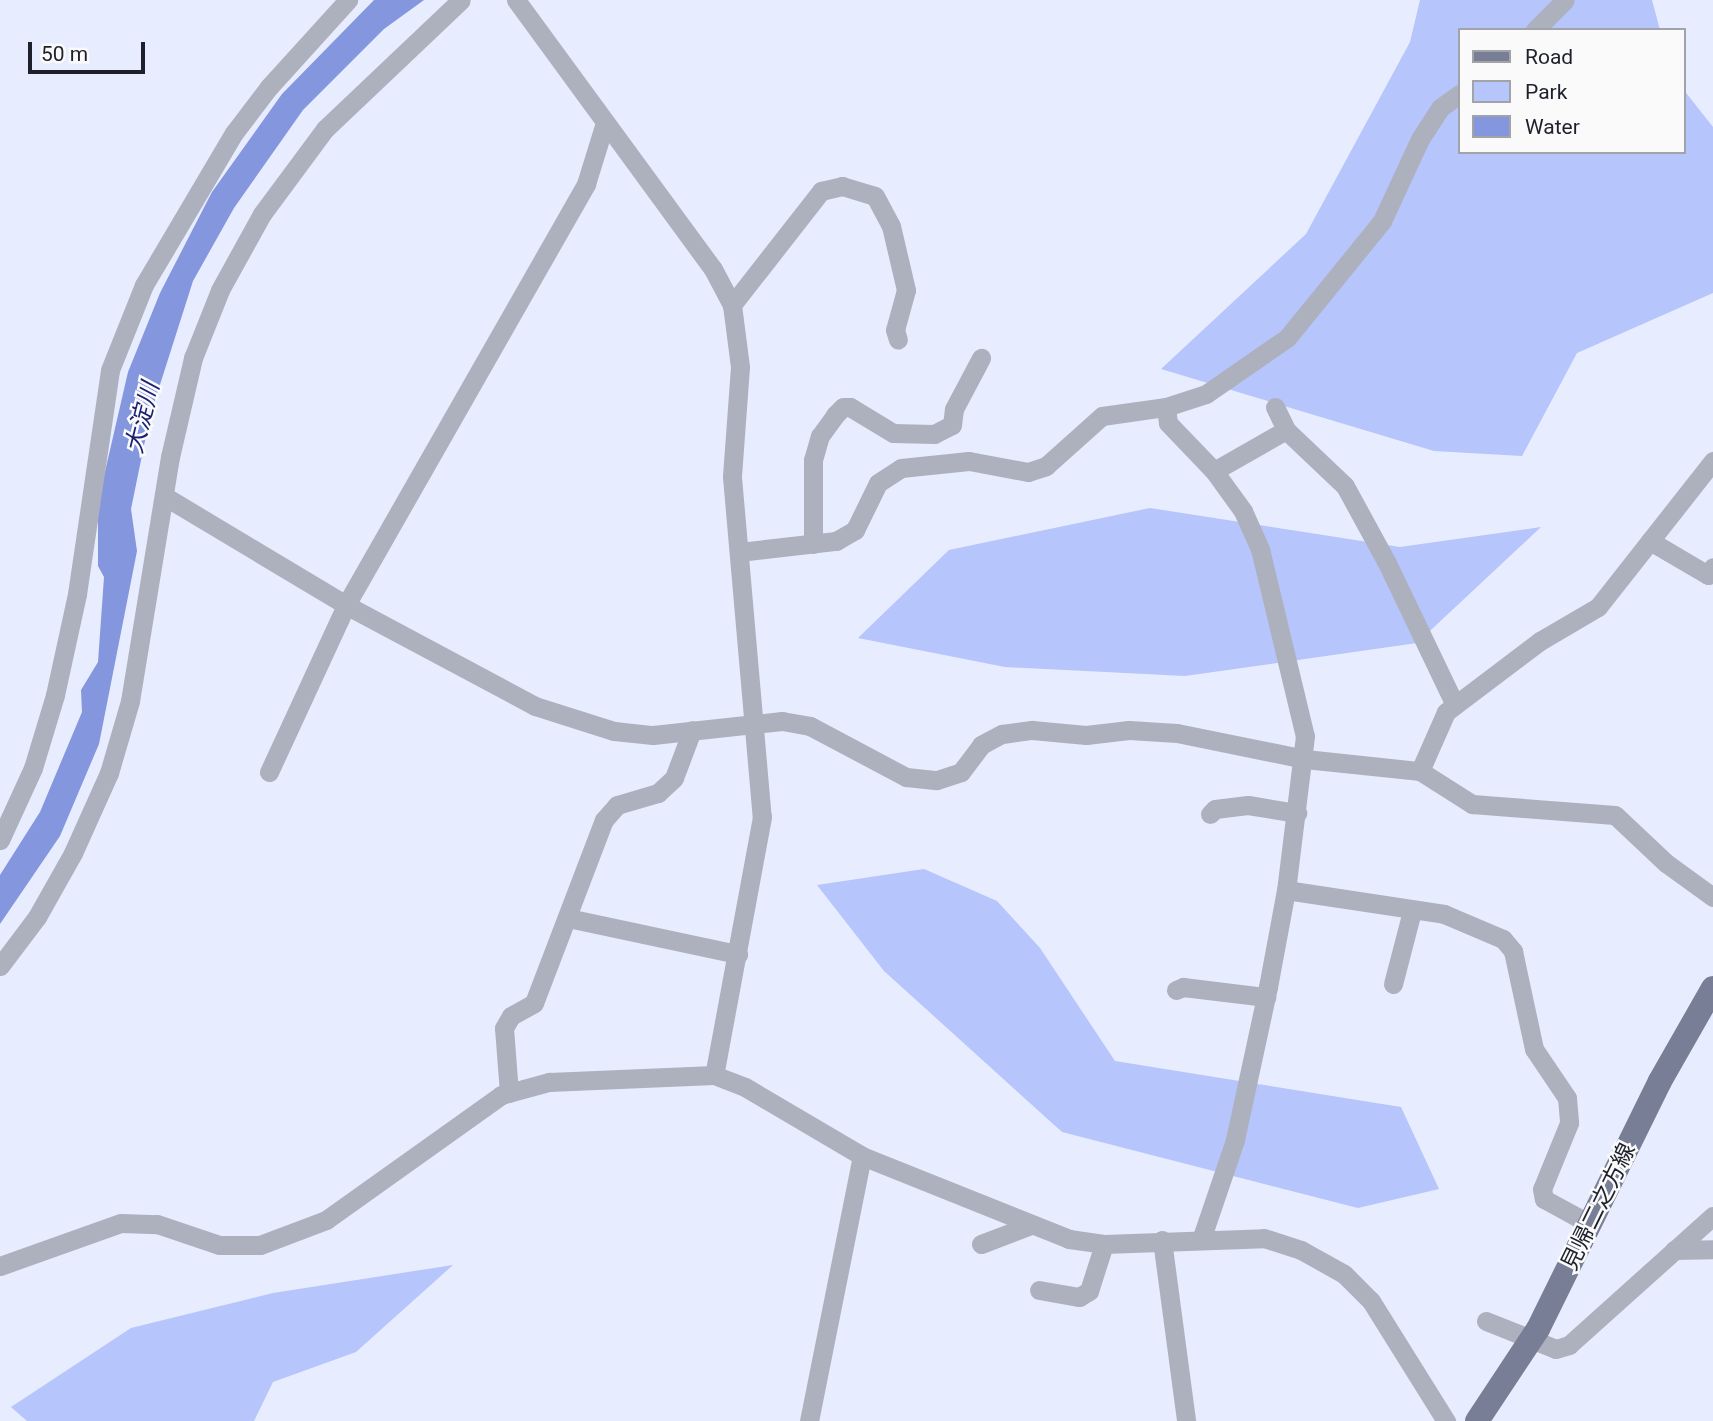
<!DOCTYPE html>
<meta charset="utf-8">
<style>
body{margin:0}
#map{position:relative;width:1713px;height:1421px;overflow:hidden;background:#e7ecff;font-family:Roboto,"Noto Sans JP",sans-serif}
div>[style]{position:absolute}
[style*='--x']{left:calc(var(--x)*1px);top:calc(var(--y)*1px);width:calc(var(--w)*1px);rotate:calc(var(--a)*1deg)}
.green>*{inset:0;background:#b6c5fb}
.water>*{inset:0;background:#8396de}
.minor>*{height:19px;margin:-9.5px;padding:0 9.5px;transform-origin:9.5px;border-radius:9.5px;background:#adb1be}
.major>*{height:24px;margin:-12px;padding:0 12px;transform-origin:12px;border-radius:12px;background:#777e95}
span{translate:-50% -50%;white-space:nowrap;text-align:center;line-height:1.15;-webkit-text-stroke:5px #fafafa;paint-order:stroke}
.street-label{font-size:23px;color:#1e212c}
.water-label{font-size:24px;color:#1c2073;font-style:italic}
.legend{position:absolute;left:1458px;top:28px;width:228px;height:126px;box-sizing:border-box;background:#fafafa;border:2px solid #a2a3a8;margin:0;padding:9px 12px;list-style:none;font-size:21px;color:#1e212c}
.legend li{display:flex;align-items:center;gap:14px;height:35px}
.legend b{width:35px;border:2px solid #a2a3a8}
.scale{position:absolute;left:28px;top:42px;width:117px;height:32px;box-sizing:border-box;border:4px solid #1e212c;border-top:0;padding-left:9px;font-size:21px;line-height:24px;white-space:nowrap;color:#1e212c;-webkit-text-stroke:5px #fafafa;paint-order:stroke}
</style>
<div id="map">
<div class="green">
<i style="clip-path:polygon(1420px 0,1652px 0,1660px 30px,1459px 30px,1459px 152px,1683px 152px,1683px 89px,1713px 127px,1713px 293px,1577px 353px,1522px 456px,1434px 451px,1161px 369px,1306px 234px,1410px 42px)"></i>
<i style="clip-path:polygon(1150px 508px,1400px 547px,1541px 527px,1417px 643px,1185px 676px,1005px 667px,858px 638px,949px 550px)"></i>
<i style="clip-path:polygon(924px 869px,997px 901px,1040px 948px,1115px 1061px,1401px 1107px,1439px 1189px,1358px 1208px,1062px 1132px,884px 971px,817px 885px)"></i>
<i style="clip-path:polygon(453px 1265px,356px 1352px,273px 1382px,254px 1421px,27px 1421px,11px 1407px,131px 1328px,273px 1293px)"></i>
</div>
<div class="water">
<i style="clip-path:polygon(374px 0,424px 0,384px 29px,303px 110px,234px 208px,193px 281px,150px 416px,131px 509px,137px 551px,99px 744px,60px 836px,0 924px,0 875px,40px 812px,82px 712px,81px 690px,98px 662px,104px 577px,98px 566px,98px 502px,128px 372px,160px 293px,212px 192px,282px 94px)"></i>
</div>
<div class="minor">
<i style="--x:516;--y:0;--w:333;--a:53.8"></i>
<i style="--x:713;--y:269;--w:41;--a:62.2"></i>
<i style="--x:732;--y:305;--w:63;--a:82.6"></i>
<i style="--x:740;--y:367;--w:110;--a:94.2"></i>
<i style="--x:732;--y:477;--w:341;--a:85"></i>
<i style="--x:762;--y:817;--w:262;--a:100.5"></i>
<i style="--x:1535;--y:30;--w:42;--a:-45"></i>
<i style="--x:732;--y:305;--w:145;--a:-52"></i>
<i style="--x:821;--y:191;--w:22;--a:-13"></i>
<i style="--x:842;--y:186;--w:34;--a:17"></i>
<i style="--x:875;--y:196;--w:34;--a:62"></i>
<i style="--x:891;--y:226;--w:66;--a:76.8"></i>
<i style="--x:906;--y:290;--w:41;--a:105.4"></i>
<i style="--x:895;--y:330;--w:10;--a:73"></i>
<i style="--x:1166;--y:407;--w:16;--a:83"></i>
<i style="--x:1168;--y:423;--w:66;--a:46.2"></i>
<i style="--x:1214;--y:471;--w:49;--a:54.1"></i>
<i style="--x:1243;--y:511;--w:42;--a:65.9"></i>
<i style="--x:1260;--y:549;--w:192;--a:76.5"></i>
<i style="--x:1305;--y:736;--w:155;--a:97"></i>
<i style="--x:1286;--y:890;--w:99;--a:100.5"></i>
<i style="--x:1268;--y:987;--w:157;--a:102.2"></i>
<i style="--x:1235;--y:1140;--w:102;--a:108.8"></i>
<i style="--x:1275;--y:407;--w:25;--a:64"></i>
<i style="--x:1286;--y:430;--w:81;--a:43.5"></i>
<i style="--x:1345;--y:486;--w:88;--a:61.4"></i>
<i style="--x:1387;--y:563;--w:157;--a:64.4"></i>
<i style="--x:1214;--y:471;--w:83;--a:-29.7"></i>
<i style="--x:164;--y:496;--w:212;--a:30.9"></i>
<i style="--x:346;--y:605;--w:214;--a:28.1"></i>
<i style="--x:535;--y:706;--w:83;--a:17.6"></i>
<i style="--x:614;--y:731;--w:39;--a:6"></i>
<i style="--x:653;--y:735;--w:130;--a:-6.2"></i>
<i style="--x:782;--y:721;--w:28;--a:10"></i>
<i style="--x:810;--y:726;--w:109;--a:28"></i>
<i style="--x:906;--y:777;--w:31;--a:6"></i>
<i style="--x:937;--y:780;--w:25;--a:-18"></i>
<i style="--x:961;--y:772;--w:34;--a:-53"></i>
<i style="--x:981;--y:745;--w:24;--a:-28"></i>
<i style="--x:1002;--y:734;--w:30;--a:-8"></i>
<i style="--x:1032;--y:730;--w:54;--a:5.3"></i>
<i style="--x:1086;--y:735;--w:43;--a:-6.6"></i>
<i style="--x:1129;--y:730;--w:48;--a:3.6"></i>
<i style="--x:1177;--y:733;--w:131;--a:11.5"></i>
<i style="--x:1305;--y:759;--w:116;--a:6"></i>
<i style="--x:1420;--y:771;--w:62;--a:32.4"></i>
<i style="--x:1472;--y:804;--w:143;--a:4.4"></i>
<i style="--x:1615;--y:815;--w:70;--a:43.3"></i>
<i style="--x:1666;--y:863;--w:58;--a:35.9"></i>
<i style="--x:1650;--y:541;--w:67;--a:30.4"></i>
<i style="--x:1708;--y:575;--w:9;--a:-58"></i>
<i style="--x:813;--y:544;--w:84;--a:-90"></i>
<i style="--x:813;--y:460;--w:25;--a:-74"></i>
<i style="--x:820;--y:436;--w:26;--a:-54"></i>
<i style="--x:835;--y:415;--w:11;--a:-45"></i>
<i style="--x:843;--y:407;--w:7;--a:0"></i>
<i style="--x:850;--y:407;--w:50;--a:31.2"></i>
<i style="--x:893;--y:433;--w:41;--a:1.4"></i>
<i style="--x:934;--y:434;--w:20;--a:-27"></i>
<i style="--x:952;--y:425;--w:16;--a:-83"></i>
<i style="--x:954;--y:409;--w:58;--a:-62.1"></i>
<i style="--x:739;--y:552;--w:98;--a:-6.5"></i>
<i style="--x:836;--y:541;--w:22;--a:-30"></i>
<i style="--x:855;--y:530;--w:52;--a:-63.9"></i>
<i style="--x:878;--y:483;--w:27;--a:-33"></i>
<i style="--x:901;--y:468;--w:68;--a:-5.9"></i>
<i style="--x:969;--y:461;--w:60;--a:10.6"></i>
<i style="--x:1028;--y:472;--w:19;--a:-18"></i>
<i style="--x:1046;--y:466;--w:75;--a:-41.8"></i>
<i style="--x:1102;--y:416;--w:65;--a:-8"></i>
<i style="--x:1166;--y:407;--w:42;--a:-18"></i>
<i style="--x:1206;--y:394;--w:98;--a:-34.7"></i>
<i style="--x:1287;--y:338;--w:151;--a:-50.9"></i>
<i style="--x:1382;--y:221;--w:90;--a:-65.1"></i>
<i style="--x:1420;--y:139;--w:37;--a:-57"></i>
<i style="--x:1440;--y:108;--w:24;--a:-36"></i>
<i style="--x:1420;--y:771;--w:64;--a:-66.2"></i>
<i style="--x:1446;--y:712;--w:118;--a:-37.1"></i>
<i style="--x:1540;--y:641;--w:67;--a:-30.4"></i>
<i style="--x:1598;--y:607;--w:186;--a:-51.8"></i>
<i style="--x:269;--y:772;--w:184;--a:-65.2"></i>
<i style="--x:346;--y:605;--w:485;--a:-60.3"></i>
<i style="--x:586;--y:184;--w:61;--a:-72.8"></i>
<i style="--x:1210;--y:814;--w:7;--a:-45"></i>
<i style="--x:1215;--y:809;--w:33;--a:-7"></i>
<i style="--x:1248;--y:805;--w:50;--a:9.3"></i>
<i style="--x:0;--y:840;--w:79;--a:-65.4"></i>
<i style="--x:33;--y:768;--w:76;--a:-73.2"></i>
<i style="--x:55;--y:695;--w:103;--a:-77.7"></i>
<i style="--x:77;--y:594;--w:226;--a:-81.6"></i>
<i style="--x:110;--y:370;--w:92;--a:-68.2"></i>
<i style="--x:144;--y:285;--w:177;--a:-59.4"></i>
<i style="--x:234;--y:133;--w:58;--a:-52.7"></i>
<i style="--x:269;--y:87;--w:118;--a:-47.8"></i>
<i style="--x:1286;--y:890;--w:160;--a:8.6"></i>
<i style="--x:1444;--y:914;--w:64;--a:23"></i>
<i style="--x:1503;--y:939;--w:16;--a:50"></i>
<i style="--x:1513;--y:951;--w:100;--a:77.9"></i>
<i style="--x:1534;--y:1049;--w:59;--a:56"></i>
<i style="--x:1567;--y:1098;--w:25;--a:85"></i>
<i style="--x:1569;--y:1123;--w:71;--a:112.2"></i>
<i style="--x:1542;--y:1189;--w:10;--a:79"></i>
<i style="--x:1544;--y:1199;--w:52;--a:28.5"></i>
<i style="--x:568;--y:918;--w:174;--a:12"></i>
<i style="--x:0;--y:966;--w:61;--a:-52.9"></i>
<i style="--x:37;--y:917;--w:73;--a:-60.6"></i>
<i style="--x:73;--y:853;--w:88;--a:-65.8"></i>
<i style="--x:109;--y:773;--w:75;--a:-73.7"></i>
<i style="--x:130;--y:701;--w:247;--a:-80.7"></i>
<i style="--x:170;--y:457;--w:102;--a:-76.9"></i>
<i style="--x:193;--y:358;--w:73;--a:-68.3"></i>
<i style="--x:220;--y:290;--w:87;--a:-61.1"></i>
<i style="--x:262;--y:214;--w:106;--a:-53.5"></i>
<i style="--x:325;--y:129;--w:187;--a:-43.5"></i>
<i style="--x:1393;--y:984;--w:75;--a:-75.4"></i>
<i style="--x:1176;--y:990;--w:8;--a:-23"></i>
<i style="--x:1183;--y:987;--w:84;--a:6.9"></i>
<i style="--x:509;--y:1093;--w:65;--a:-94.4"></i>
<i style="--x:504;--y:1028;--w:14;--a:-60"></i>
<i style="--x:511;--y:1016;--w:26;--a:-29"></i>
<i style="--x:534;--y:1003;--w:196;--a:-69.1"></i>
<i style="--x:604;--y:820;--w:20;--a:-49"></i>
<i style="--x:617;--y:805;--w:43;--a:-16.3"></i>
<i style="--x:658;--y:793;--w:22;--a:-43"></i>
<i style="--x:674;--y:778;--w:51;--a:-69.4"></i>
<i style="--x:1162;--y:1240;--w:183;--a:82.4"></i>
<i style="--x:981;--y:1244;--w:53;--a:-20.8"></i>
<i style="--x:1674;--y:1250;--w:39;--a:-1"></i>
<i style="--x:0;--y:1266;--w:128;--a:-19.6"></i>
<i style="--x:121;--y:1223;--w:36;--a:2"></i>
<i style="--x:157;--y:1224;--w:65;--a:18.7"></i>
<i style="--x:219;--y:1245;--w:41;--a:0"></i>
<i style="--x:260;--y:1245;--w:71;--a:-20.7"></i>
<i style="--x:326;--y:1220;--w:215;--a:-35.5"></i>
<i style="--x:501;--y:1095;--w:50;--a:-15.2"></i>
<i style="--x:549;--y:1082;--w:165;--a:-2.4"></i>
<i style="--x:714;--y:1075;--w:33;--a:21"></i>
<i style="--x:745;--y:1087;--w:136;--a:30.5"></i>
<i style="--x:862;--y:1156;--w:223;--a:21.8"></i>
<i style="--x:1069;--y:1239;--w:35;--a:8"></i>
<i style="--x:1104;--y:1244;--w:160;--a:-2.1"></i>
<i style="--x:1264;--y:1238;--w:39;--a:18"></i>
<i style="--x:1301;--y:1250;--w:49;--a:29.2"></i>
<i style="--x:1344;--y:1274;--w:38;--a:45"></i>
<i style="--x:1371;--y:1301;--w:142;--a:58"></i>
<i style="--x:1039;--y:1290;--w:41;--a:9.9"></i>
<i style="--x:1079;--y:1297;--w:12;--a:-31"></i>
<i style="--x:1089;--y:1291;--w:49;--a:-72.3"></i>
<i style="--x:1486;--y:1321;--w:75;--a:21.8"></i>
<i style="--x:1556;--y:1349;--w:14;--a:-17"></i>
<i style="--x:1569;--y:1345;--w:193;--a:-41.9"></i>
<i style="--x:809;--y:1421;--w:270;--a:-78.7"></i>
</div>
<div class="major">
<i style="--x:1477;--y:1421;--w:110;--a:-56.5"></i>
<i style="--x:1538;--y:1329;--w:276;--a:-63.8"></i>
<i style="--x:1660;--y:1081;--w:107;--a:-60.3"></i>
</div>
<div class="street-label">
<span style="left:1599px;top:1207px;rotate:-64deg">見帰二之方線</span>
</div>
<div class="water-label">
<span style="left:143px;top:418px;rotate:-76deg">大淀川</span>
</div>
<ul class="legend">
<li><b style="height:9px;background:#777e95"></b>Road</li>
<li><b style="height:19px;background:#b6c5fb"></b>Park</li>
<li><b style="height:19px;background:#8396de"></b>Water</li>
</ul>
<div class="scale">50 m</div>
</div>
